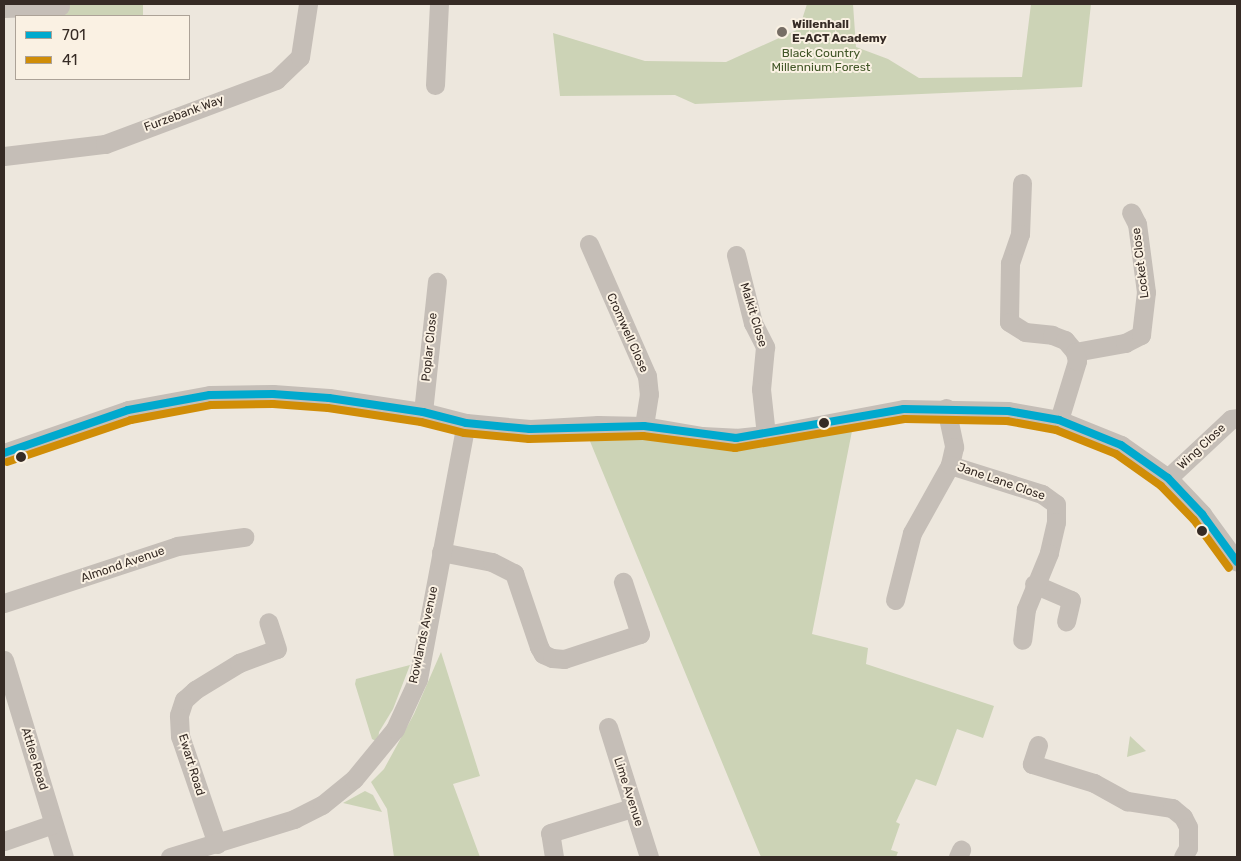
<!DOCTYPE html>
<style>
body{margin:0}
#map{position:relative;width:1241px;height:861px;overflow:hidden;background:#ede7dd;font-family:Rubik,sans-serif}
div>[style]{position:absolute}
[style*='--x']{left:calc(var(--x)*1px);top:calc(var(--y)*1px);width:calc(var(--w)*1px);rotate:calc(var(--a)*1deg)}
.green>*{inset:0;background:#ccd3b6;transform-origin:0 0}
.minor>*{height:19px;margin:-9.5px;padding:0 9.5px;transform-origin:9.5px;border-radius:9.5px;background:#c5beb7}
.bus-1>*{height:8px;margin:-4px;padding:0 4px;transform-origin:4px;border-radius:4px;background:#00a9ce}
.bus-2>*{height:8px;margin:-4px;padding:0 4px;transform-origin:4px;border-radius:4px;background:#d08d07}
.dots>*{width:14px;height:14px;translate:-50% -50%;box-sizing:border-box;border:2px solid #faf1e3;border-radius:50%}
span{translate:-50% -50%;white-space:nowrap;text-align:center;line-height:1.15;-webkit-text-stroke:4px #faf1e3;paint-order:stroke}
.poi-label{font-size:12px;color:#362b25;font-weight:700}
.left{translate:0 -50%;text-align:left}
.park-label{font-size:12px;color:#415627}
.street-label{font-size:12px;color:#362b25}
.frame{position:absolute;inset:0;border:5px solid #362b25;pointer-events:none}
.legend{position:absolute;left:15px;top:15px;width:175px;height:65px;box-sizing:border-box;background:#faf1e3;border:1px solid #aca297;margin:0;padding:6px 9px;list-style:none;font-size:15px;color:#362b25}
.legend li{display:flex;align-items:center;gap:10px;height:25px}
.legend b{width:25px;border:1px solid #aca297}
</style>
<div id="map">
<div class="green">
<i style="left:62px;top:4px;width:81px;height:12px"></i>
<i style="clip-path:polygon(807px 4px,853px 4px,856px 47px,888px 59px,919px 78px,1022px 77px,1031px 4px,1091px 4px,1082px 87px,695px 104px,675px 95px,560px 96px,553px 33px,645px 61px,726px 62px,799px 29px)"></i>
<i style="clip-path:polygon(852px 431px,812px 634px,868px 648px,866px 664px,994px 706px,983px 738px,957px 729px,936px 786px,916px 779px,896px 822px,900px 824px,891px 850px,898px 852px,896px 857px,761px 857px,587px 434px,608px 432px,778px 440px)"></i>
<i style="clip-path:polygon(441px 652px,480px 776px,453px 784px,480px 857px,394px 857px,387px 809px,371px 782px,384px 769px,414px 714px)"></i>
<i style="clip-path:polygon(410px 665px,393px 709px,379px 732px,378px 742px,372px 739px,355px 684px,356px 679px)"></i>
<i style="clip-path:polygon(1130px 736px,1146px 751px,1127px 757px)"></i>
<i style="clip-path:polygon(365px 791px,373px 795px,382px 812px,343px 803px)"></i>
</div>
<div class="minor">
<i style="--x:4;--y:8;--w:56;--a:-2"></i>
<i style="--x:435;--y:85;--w:81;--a:-87.2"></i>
<i style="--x:4;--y:156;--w:102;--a:-6.8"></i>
<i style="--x:105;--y:144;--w:183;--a:-20.5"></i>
<i style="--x:276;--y:80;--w:33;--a:-44"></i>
<i style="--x:300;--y:57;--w:54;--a:-81.4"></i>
<i style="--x:1022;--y:183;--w:51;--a:92.2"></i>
<i style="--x:1020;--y:234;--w:31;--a:109"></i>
<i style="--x:1010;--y:263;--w:59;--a:91"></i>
<i style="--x:1009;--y:322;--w:19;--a:32"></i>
<i style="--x:1025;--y:332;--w:27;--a:6"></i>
<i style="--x:1052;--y:335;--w:14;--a:21"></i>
<i style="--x:1065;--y:340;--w:16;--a:50"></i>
<i style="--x:1075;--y:352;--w:51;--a:-10.2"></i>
<i style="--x:1125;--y:343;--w:18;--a:-27"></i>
<i style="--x:1141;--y:335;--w:43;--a:-83.4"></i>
<i style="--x:1146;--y:292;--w:69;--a:-97.5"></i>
<i style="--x:1137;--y:224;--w:13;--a:-117"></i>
<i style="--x:589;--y:244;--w:144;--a:66.3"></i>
<i style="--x:647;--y:376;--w:18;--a:84"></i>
<i style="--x:649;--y:394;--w:32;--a:99"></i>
<i style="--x:736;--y:255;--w:70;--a:76"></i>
<i style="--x:753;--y:323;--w:27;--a:63"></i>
<i style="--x:765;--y:347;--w:42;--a:95.4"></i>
<i style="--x:761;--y:389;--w:46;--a:83.8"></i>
<i style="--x:946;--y:408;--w:40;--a:78"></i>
<i style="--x:954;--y:447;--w:18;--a:103"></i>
<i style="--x:423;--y:412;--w:131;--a:-83.9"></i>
<i style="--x:1059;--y:420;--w:62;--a:-73"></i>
<i style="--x:1077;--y:361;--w:9;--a:-103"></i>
<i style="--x:4;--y:453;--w:131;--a:-19.1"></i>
<i style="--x:128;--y:410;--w:83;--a:-10.4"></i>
<i style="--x:210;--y:395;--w:63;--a:-0.9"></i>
<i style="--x:273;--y:394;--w:56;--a:4.1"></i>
<i style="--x:329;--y:398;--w:95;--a:8.5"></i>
<i style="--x:423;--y:412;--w:44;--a:14.3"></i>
<i style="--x:466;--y:423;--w:64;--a:5.4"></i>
<i style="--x:530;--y:429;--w:68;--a:-3.4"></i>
<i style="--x:598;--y:425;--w:46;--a:1.2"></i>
<i style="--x:644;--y:426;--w:59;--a:9.8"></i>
<i style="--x:702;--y:436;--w:34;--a:3"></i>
<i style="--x:736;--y:438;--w:30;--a:-6"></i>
<i style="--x:766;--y:435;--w:140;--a:-10.7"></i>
<i style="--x:904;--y:409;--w:104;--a:1.1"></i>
<i style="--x:1008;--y:411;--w:52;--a:10"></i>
<i style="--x:1059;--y:420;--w:67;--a:22"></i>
<i style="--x:1121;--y:445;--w:57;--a:35.1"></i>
<i style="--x:1168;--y:478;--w:50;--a:46.6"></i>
<i style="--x:1202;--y:514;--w:59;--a:53.9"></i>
<i style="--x:1168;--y:478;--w:86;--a:-43.1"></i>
<i style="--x:1231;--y:419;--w:6;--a:-9"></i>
<i style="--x:441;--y:552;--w:52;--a:11.1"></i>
<i style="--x:492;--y:562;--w:25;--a:27"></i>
<i style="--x:514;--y:573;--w:78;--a:71.3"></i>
<i style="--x:539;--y:647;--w:8;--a:60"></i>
<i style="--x:543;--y:654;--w:10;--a:24"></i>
<i style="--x:552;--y:658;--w:12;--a:5"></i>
<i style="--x:564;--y:659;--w:80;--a:-18.2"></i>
<i style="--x:640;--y:634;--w:55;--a:-108.1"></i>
<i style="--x:1034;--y:584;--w:40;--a:23.4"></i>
<i style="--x:1071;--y:600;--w:22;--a:103"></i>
<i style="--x:895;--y:600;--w:69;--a:-75.8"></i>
<i style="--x:912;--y:533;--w:78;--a:-60.8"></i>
<i style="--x:950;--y:465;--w:96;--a:17.5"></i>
<i style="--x:1042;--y:494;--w:17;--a:36"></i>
<i style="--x:1056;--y:504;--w:18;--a:90"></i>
<i style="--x:1056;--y:522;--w:32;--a:103"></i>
<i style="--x:1049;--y:553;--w:61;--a:112.3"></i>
<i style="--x:1026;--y:609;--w:31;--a:97"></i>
<i style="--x:4;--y:603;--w:182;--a:-18.2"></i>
<i style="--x:177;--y:546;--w:68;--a:-7.7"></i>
<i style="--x:4;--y:660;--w:206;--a:73.1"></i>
<i style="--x:608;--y:727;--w:136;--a:72.5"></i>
<i style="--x:1038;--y:745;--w:20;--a:108"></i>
<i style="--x:1032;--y:764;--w:65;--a:17"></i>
<i style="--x:1094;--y:783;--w:38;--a:29"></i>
<i style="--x:1127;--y:801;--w:46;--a:8.8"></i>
<i style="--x:1172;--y:808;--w:14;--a:39"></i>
<i style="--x:1183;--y:817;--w:11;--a:63"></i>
<i style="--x:1188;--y:827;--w:21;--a:90"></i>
<i style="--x:1188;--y:848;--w:10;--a:119"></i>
<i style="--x:4;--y:841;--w:52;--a:-19.1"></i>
<i style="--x:217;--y:844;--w:114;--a:-108.9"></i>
<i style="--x:180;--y:736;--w:21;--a:-93"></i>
<i style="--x:179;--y:715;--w:16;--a:-72"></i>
<i style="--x:184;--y:700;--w:15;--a:-42"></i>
<i style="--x:195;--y:690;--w:52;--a:-31.5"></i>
<i style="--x:239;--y:663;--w:40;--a:-20.2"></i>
<i style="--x:277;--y:649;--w:28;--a:-108"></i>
<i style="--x:170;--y:857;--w:130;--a:-17"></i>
<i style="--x:294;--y:819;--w:31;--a:-27"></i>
<i style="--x:322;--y:805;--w:41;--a:-39.1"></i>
<i style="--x:354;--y:779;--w:65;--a:-50.6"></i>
<i style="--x:395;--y:729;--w:55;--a:-65.3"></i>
<i style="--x:418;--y:679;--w:260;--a:-79.4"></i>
<i style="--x:554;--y:857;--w:24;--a:-99"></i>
<i style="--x:550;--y:833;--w:86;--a:-17"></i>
<i style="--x:958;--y:857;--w:8;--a:-67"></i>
</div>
<div class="bus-1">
<i style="--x:4;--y:453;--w:131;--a:-19.1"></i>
<i style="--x:128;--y:410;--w:83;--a:-10.4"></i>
<i style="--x:210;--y:395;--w:63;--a:-0.9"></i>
<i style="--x:273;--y:394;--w:56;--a:4.1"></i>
<i style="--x:329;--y:398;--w:95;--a:8.5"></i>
<i style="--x:423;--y:412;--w:44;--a:14.3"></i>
<i style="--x:466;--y:423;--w:64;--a:5.4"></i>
<i style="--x:530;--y:429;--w:114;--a:-1.5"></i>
<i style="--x:644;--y:426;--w:93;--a:7.4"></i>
<i style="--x:736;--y:438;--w:170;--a:-9.8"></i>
<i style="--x:904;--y:409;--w:104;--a:1.1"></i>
<i style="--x:1008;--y:411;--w:52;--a:10"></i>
<i style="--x:1059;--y:420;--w:67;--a:22"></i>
<i style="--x:1121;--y:445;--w:57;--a:35.1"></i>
<i style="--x:1168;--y:478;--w:50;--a:46.6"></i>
<i style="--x:1202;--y:514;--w:59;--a:53.9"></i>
</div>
<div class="bus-2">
<i style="--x:7;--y:462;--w:131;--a:-18.7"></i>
<i style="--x:131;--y:420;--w:81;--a:-10.6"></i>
<i style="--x:211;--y:405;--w:62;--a:-0.9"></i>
<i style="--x:273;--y:404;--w:55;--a:4.2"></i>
<i style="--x:328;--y:408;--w:94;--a:8.6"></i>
<i style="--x:421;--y:422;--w:44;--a:14.3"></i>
<i style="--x:464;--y:433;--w:65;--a:5.3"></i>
<i style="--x:529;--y:439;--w:114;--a:-1.5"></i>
<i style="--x:643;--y:436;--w:93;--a:7.4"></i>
<i style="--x:735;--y:448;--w:172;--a:-9.7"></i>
<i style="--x:905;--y:419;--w:102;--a:1.1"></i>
<i style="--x:1007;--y:421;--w:50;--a:10.4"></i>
<i style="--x:1056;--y:430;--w:65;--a:21.8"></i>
<i style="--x:1116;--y:454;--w:55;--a:35.4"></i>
<i style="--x:1161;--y:486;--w:47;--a:45.9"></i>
<i style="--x:1194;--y:520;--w:59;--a:53.9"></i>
</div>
<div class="dots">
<i style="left:782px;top:32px;background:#766d65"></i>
<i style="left:824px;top:423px;background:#362b25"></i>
<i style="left:21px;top:457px;background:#362b25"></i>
<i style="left:1202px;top:531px;background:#362b25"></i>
</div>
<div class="poi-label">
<span class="left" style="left:792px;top:32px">Willenhall<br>E-ACT Academy</span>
</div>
<div class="park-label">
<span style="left:821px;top:61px">Black Country<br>Millennium Forest</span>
</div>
<div class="street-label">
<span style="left:184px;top:114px;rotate:-20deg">Furzebank Way</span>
<span style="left:1141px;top:263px;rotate:-97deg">Locket Close</span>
<span style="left:753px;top:315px;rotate:73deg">Malkit Close</span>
<span style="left:627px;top:333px;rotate:66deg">Cromwell Close</span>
<span style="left:430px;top:347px;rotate:-84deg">Poplar Close</span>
<span style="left:1202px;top:447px;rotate:-43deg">Wing Close</span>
<span style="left:1001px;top:482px;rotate:19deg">Jane Lane Close</span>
<span style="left:123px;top:565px;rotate:-19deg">Almond Avenue</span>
<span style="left:424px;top:635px;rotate:-78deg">Rowlands Avenue</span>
<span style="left:34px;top:759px;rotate:73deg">Attlee Road</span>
<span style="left:191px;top:765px;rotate:73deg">Ewart Road</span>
<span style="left:628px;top:792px;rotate:72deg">Lime Avenue</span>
</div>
<div class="frame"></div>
<ul class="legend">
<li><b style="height:6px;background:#00a9ce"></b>701</li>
<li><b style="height:6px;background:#d08d07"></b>41</li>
</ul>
</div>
